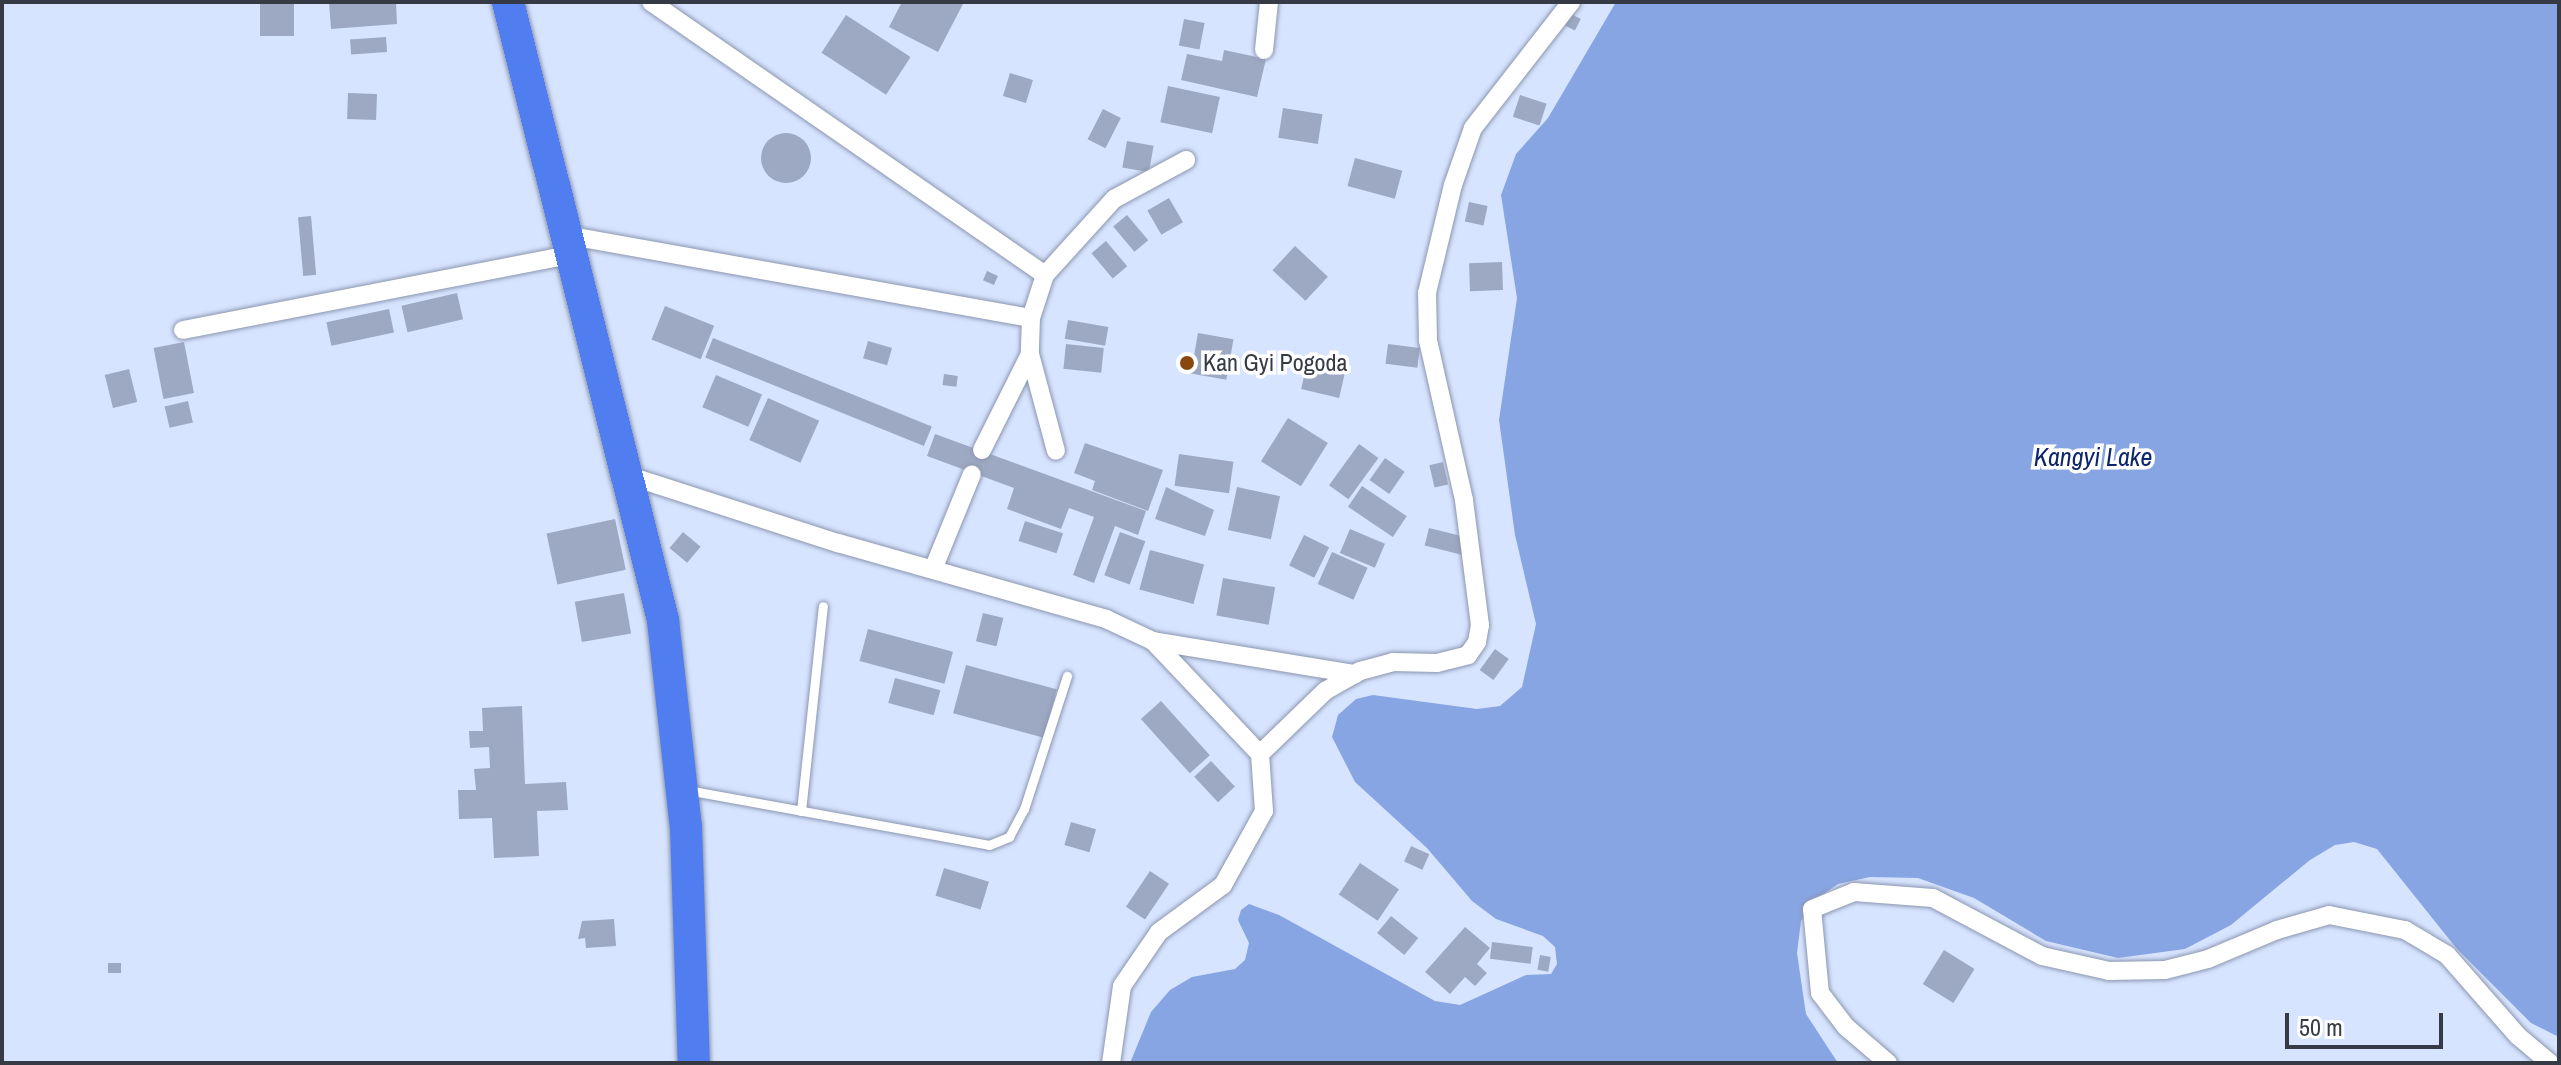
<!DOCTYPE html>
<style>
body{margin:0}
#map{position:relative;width:2561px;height:1065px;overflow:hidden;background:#d7e4ff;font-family:"Archivo Narrow",sans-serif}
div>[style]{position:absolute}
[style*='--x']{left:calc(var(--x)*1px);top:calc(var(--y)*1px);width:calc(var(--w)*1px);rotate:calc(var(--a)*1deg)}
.water>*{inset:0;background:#88a5e3}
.building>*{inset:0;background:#9da9c2;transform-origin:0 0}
.round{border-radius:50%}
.roads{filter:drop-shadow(0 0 2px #8b96af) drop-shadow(0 0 2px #8b96af)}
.lane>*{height:9px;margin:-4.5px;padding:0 4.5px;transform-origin:4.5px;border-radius:4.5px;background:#fff}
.street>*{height:18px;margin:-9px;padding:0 9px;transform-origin:9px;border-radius:9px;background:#fff}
.highway>*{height:32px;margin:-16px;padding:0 16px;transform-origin:16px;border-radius:16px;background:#507ef1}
.dots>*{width:22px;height:22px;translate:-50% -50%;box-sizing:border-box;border:4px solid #fff;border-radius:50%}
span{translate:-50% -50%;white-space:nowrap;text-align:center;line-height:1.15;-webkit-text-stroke:7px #fff;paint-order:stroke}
.poi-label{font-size:24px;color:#353a44}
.left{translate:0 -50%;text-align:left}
.water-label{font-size:26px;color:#0d256c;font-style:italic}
.frame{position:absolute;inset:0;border:4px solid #353a44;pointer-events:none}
.scale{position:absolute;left:2285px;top:1013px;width:158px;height:36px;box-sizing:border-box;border:4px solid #353a44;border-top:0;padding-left:10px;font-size:24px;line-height:28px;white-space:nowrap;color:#353a44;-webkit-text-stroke:6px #fff;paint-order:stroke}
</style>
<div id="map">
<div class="water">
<i style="clip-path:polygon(1616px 2px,2559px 2px,2559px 1037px,2531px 1023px,2457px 949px,2377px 849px,2354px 842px,2335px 845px,2310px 860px,2231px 925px,2185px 949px,2118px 958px,2046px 941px,1974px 898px,1918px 878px,1870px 877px,1838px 884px,1816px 899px,1801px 921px,1797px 953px,1806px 1014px,1838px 1063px,1130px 1063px,1151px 1012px,1170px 990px,1192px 977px,1235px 969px,1245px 960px,1249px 943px,1238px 920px,1241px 910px,1249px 904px,1279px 915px,1435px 1001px,1460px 1005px,1526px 975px,1551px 974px,1557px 964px,1555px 947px,1543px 936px,1496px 919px,1472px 901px,1427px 848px,1355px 782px,1332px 737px,1338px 715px,1356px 699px,1373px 695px,1477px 709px,1500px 706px,1522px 687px,1536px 624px,1515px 535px,1499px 420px,1517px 298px,1501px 195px,1516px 154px,1548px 118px)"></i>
</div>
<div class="building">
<i style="left:260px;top:2px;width:34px;height:34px"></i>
<i style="clip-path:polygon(329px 2px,396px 2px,397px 24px,331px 29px)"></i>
<i style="clip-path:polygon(902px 2px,964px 2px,938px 52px,889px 27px)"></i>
<i style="left:1571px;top:14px;width:11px;height:13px;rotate:27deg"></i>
<i style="left:846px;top:15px;width:77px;height:45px;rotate:33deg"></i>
<i style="left:1184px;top:19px;width:21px;height:27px;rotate:11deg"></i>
<i style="left:386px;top:37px;width:15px;height:36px;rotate:86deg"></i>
<i style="clip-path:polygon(1224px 50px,1266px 59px,1257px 97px,1181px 80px,1187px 54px,1222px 61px)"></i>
<i style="left:1010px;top:73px;width:24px;height:24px;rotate:17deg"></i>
<i style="left:1168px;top:86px;width:53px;height:37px;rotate:12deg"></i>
<i style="left:348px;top:93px;width:29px;height:26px;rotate:2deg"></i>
<i style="left:1520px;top:95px;width:28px;height:23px;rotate:18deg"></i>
<i style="left:1283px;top:108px;width:40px;height:30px;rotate:9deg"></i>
<i style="left:1103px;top:109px;width:20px;height:34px;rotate:27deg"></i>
<i class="round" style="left:761px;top:133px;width:50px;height:50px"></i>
<i style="left:1127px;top:141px;width:27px;height:27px;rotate:10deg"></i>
<i style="left:1355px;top:158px;width:49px;height:29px;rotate:15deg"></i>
<i style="left:1169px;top:198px;width:28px;height:25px;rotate:60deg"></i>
<i style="left:1469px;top:202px;width:19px;height:20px;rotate:12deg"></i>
<i style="left:1127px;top:215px;width:33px;height:18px;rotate:50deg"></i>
<i style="left:311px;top:216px;width:59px;height:13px;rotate:85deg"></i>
<i style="left:1106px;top:241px;width:33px;height:19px;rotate:50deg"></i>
<i style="left:1295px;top:246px;width:45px;height:33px;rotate:43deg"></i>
<i style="left:1502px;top:262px;width:28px;height:33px;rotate:88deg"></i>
<i style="left:987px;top:271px;width:12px;height:10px;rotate:24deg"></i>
<i style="left:457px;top:293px;width:27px;height:57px;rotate:77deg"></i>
<i style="left:665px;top:306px;width:53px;height:36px;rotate:22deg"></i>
<i style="left:389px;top:309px;width:24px;height:64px;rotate:78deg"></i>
<i style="left:1068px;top:320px;width:41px;height:19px;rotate:10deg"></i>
<i style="left:1198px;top:333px;width:36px;height:41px;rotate:10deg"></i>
<i style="left:713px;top:338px;width:236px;height:21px;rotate:22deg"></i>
<i style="left:868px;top:341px;width:25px;height:18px;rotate:16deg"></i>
<i style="left:184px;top:342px;width:52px;height:31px;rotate:79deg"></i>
<i style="left:1066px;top:344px;width:38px;height:25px;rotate:6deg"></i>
<i style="left:1388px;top:344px;width:32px;height:20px;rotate:7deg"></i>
<i style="left:1309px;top:355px;width:39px;height:35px;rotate:13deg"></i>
<i style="left:129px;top:369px;width:34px;height:25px;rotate:76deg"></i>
<i style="left:944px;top:374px;width:14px;height:11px;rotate:8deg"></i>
<i style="left:716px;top:375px;width:50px;height:35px;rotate:23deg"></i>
<i style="left:768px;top:398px;width:56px;height:46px;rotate:24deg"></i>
<i style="left:188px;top:401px;width:22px;height:24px;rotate:77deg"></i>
<i style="left:1288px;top:418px;width:47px;height:51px;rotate:32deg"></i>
<i style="clip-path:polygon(935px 434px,1146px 511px,1138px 535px,1115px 526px,1094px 583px,1073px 575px,1094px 517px,1069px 508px,1061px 529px,1007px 509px,1014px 488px,927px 456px)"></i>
<i style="clip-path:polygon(1085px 443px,1163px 470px,1148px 511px,1092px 490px,1095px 481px,1074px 473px)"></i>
<i style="left:1359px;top:444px;width:24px;height:51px;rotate:36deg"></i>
<i style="left:1179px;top:454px;width:55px;height:32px;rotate:8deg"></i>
<i style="left:1385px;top:458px;width:24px;height:27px;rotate:35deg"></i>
<i style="left:1443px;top:462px;width:23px;height:14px;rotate:77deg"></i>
<i style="left:1362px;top:486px;width:54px;height:25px;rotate:34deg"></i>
<i style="clip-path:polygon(1166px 487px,1214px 510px,1205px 536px,1155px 519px)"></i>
<i style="left:1237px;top:487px;width:44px;height:44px;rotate:12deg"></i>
<i style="left:615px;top:519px;width:52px;height:70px;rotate:78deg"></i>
<i style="left:1025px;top:521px;width:40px;height:21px;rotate:18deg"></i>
<i style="left:1429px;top:528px;width:38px;height:18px;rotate:14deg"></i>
<i style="left:1350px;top:529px;width:38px;height:26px;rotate:23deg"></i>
<i style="left:683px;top:532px;width:23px;height:21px;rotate:40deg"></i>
<i style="left:1120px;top:532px;width:27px;height:46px;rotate:20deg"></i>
<i style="left:1304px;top:535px;width:28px;height:34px;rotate:26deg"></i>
<i style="left:1150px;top:550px;width:56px;height:41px;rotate:15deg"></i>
<i style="left:1332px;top:552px;width:39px;height:35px;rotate:24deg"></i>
<i style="left:1223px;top:578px;width:53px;height:38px;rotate:10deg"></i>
<i style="left:624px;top:593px;width:41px;height:50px;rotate:80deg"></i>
<i style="left:983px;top:613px;width:21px;height:29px;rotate:14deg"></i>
<i style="left:868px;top:629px;width:88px;height:33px;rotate:15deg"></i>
<i style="left:1495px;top:649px;width:17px;height:26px;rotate:36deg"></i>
<i style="left:966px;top:665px;width:94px;height:50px;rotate:15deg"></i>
<i style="left:895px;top:678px;width:47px;height:26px;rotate:15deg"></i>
<i style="left:1161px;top:701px;width:73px;height:27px;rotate:48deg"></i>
<i style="clip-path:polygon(522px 706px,525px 784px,566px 782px,568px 810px,537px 811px,539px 856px,494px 858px,492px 818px,459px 819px,458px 790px,476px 790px,474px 769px,490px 768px,489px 747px,470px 748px,469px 731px,483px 731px,482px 708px)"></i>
<i style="left:1211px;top:761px;width:35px;height:23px;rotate:47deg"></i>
<i style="left:1071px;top:822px;width:26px;height:24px;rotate:16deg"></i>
<i style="left:1411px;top:846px;width:20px;height:17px;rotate:24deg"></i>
<i style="left:1360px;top:863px;width:47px;height:38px;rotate:34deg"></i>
<i style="left:944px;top:868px;width:47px;height:29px;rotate:17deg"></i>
<i style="left:1150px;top:871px;width:23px;height:43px;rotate:34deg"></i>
<i style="left:1391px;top:916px;width:35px;height:22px;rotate:39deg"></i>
<i style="clip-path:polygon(614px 919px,616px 946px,586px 948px,585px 938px,578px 939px,582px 921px)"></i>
<i style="clip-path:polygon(1465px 927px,1490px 948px,1477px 964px,1487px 973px,1475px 986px,1465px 977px,1450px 994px,1425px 972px)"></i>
<i style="left:1492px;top:942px;width:41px;height:17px;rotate:7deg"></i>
<i style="left:1944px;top:950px;width:36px;height:40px;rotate:32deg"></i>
<i style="left:1540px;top:955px;width:11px;height:15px;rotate:10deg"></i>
<i style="left:108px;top:963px;width:13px;height:10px"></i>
</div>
<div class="roads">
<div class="lane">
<i style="--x:687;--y:790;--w:307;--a:10.3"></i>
<i style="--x:989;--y:845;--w:22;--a:-22"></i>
<i style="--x:1009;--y:837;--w:32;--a:-62"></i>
<i style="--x:1024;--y:809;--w:140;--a:-72.1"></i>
<i style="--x:801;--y:811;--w:206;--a:-83.9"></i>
</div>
<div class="street">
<i style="--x:651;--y:2;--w:479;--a:34.7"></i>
<i style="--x:1045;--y:275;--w:45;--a:108"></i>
<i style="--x:1031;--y:318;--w:36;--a:92"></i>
<i style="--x:1030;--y:354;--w:100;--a:75"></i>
<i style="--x:1264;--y:50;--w:48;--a:-84.1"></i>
<i style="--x:565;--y:235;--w:473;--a:10.1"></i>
<i style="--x:1045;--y:275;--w:103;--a:-47.8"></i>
<i style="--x:1114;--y:199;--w:82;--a:-28.4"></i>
<i style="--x:183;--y:330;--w:393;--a:-11"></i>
<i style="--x:982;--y:450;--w:107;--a:-63.4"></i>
<i style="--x:630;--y:476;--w:219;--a:17.9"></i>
<i style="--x:838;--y:543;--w:279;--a:15.8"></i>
<i style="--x:1106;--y:619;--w:52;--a:25.1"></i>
<i style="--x:1153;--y:641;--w:156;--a:46.6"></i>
<i style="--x:1260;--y:754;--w:57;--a:86"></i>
<i style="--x:1264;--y:811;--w:85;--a:119"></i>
<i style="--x:1223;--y:885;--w:79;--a:143.7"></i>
<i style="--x:1159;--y:932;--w:65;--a:124.4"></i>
<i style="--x:1122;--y:986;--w:78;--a:98.1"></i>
<i style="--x:934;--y:567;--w:100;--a:-67.8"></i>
<i style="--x:1153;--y:641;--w:205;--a:9.3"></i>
<i style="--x:1260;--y:754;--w:91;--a:-44.1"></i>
<i style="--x:1325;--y:691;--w:40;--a:-29.7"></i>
<i style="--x:1360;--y:671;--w:34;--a:-15"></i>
<i style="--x:1393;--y:662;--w:44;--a:1.3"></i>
<i style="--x:1437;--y:663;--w:32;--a:-14"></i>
<i style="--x:1468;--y:655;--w:16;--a:-55"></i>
<i style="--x:1477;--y:642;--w:17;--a:-80"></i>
<i style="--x:1480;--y:625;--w:126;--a:-97.3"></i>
<i style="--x:1464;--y:500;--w:164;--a:-102.7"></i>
<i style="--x:1428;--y:340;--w:47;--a:-91.2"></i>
<i style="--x:1427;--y:293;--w:111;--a:-76.5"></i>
<i style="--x:1453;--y:185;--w:60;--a:-70.7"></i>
<i style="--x:1473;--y:128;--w:160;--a:-52.1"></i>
<i style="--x:1888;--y:1063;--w:55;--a:-139.4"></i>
<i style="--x:1846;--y:1027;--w:43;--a:-127.4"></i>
<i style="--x:1820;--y:993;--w:84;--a:-95.4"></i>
<i style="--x:1812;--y:909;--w:45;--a:-22"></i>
<i style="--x:1854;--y:892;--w:79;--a:4.3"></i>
<i style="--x:1933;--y:898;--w:123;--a:28"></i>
<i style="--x:2042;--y:956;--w:69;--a:12.6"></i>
<i style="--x:2109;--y:971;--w:56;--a:-1"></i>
<i style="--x:2165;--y:970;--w:44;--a:-14.3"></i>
<i style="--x:2208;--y:959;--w:75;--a:-22.8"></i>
<i style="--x:2277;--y:930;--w:54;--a:-16.1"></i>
<i style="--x:2329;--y:915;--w:77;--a:11.2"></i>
<i style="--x:2405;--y:930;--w:49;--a:30.8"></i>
<i style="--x:2447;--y:955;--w:108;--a:48.8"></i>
<i style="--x:2518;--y:1036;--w:42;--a:40.2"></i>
</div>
<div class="highway">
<i style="--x:508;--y:2;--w:637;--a:75.92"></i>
<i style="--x:663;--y:620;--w:208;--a:83.7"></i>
<i style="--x:686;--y:827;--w:236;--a:88.1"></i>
</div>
</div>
<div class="dots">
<i style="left:1187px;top:363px;background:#87470f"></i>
</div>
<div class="poi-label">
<span class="left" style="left:1203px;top:363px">Kan Gyi Pogoda</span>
</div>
<div class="water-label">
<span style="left:2093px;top:457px">Kangyi Lake</span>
</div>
<div class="frame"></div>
<div class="scale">50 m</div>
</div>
